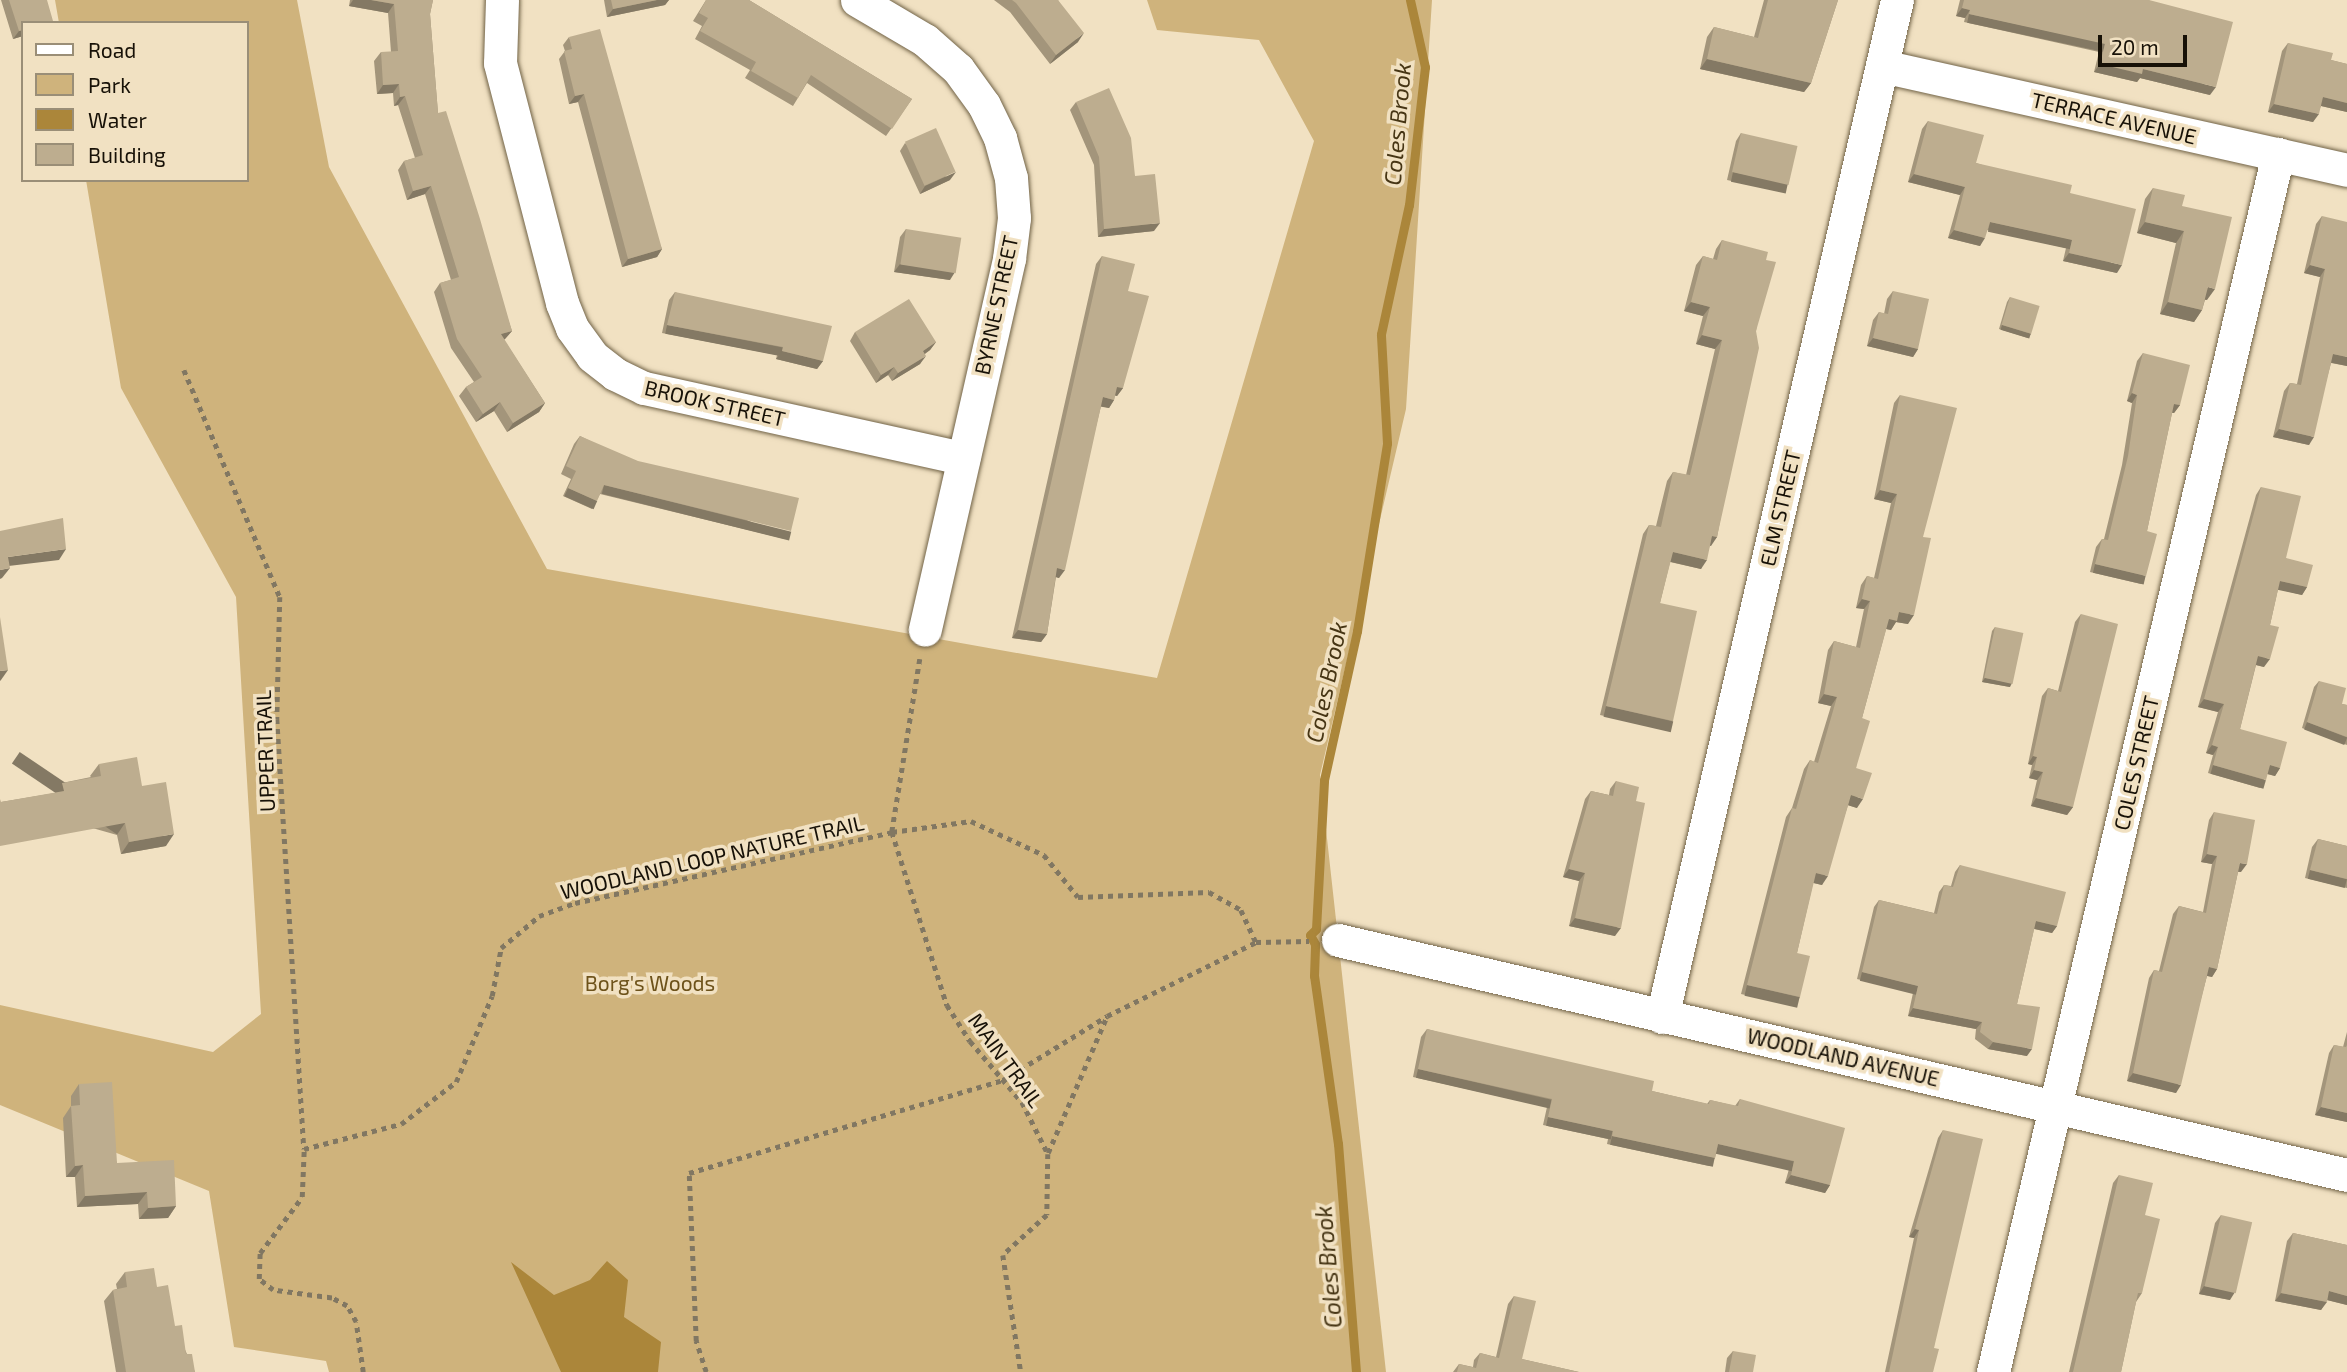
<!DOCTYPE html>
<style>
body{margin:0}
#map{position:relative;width:2347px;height:1372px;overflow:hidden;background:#f1e1c2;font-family:"Exo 2",sans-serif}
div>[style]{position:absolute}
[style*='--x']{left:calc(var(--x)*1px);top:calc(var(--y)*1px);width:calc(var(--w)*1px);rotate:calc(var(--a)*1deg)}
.green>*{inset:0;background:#cfb37c}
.water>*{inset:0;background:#ab863a}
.stream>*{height:9px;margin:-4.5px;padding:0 4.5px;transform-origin:4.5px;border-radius:4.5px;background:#ab863a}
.path>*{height:4.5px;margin-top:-2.25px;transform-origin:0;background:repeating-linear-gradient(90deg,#817762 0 5px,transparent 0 10px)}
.roads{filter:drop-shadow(0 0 2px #716347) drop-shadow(0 0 2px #716347)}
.minor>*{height:33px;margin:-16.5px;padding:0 16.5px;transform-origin:16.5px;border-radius:16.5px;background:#fff}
.wall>*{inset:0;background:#a3957b}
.shaded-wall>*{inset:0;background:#847964;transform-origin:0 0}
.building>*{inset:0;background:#bdad8f;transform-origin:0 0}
span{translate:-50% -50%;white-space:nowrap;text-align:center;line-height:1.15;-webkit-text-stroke:7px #f1e1c2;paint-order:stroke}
.street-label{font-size:21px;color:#171107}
.park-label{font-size:21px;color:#6d521a}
.water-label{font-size:23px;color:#463514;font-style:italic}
.legend{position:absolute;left:21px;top:21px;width:228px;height:161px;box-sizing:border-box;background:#f1e1c2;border:2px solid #9a8e77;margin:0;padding:9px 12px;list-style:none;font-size:21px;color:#171107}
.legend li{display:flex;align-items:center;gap:14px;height:35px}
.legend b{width:35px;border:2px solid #9a8e77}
.scale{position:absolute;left:2098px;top:35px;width:89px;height:32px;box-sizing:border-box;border:4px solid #171107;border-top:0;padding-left:9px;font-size:21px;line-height:24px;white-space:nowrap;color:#171107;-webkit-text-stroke:5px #f1e1c2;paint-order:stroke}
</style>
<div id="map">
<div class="green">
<i style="clip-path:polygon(55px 0,297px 0,329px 167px,547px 569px,1157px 678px,1314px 141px,1259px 40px,1157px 30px,1147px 0,1432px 0,1406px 409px,1320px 775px,1386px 1372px,329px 1372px,326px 1361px,234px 1347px,209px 1191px,0 1105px,0 1005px,213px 1052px,261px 1014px,236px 597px,121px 388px,86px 180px,247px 180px,247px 23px,59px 23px)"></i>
</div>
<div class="water">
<i style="clip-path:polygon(607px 1261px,628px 1280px,624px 1317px,661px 1342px,658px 1372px,561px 1372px,511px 1262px,554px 1295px,590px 1280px)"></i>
</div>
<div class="stream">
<i style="--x:1356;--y:1372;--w:229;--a:-94.5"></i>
<i style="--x:1338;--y:1144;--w:170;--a:-98.1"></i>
<i style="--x:1314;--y:976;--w:32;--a:-88"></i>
<i style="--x:1315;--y:944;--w:10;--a:-119"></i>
<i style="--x:1310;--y:935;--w:8;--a:-45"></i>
<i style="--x:1316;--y:929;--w:149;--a:-86.9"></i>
<i style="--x:1324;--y:780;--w:153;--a:-77.5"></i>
<i style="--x:1357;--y:631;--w:190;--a:-80.9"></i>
<i style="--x:1387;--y:443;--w:109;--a:-93.2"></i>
<i style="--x:1381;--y:334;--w:132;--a:-77.8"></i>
<i style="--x:1409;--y:205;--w:139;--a:-83.4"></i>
<i style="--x:1425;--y:67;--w:69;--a:-102.6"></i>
</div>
<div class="path">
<i style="--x:184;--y:370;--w:246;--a:67.1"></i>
<i style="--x:280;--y:597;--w:122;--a:91.4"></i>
<i style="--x:277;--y:719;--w:431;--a:86.4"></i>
<i style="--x:920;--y:659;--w:175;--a:99.2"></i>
<i style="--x:892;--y:832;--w:182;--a:72.4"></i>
<i style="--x:947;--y:1005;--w:43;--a:57.4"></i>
<i style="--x:970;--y:1041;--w:80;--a:49.6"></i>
<i style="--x:1022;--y:1102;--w:58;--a:63.4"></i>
<i style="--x:1048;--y:1154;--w:61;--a:90.9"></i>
<i style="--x:1047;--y:1215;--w:59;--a:137.7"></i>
<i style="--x:1003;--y:1255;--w:118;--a:81.3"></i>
<i style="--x:1048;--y:1153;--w:149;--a:-66.7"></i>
<i style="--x:1107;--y:1016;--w:166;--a:-26.4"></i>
<i style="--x:1256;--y:942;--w:53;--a:-1.1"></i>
<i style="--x:363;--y:1372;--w:50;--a:-98"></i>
<i style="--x:356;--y:1322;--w:18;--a:-119"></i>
<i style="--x:347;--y:1306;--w:17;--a:-152"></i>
<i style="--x:332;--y:1298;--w:60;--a:-172.3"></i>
<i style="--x:273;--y:1290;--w:18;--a:-142"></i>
<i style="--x:259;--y:1279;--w:26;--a:-88"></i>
<i style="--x:260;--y:1253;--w:70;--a:-53.1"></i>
<i style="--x:302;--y:1197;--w:48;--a:-87.6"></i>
<i style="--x:304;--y:1149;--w:100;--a:-14.5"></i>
<i style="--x:401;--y:1124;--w:69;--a:-37.4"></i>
<i style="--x:456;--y:1082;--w:93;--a:-67.3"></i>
<i style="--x:492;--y:996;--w:49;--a:-79.4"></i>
<i style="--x:501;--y:948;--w:50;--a:-40.1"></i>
<i style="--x:539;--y:916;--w:38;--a:-20"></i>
<i style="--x:575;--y:903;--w:325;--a:-12.6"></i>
<i style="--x:892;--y:832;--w:80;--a:-7.9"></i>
<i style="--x:971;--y:821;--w:81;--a:25"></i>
<i style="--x:1044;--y:855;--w:54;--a:51"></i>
<i style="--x:1078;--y:897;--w:131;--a:-2.2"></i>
<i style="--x:1209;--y:892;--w:37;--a:29"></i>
<i style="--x:1241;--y:910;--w:35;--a:65"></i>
<i style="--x:706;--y:1372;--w:33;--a:-108"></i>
<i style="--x:696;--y:1341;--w:168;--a:-92.4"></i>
<i style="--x:689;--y:1173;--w:327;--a:-16.5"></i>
<i style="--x:1003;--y:1080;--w:122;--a:-31.6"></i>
</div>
<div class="roads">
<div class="minor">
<i style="--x:502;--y:0;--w:63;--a:91.8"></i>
<i style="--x:500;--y:63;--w:248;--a:75.5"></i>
<i style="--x:562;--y:303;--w:27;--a:68"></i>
<i style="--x:572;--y:328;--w:34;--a:54"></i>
<i style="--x:592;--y:356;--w:29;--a:38"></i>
<i style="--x:615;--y:374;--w:32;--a:26"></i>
<i style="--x:644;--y:388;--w:327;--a:12.4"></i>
<i style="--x:857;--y:0;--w:79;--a:30.5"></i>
<i style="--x:925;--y:40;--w:44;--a:41.3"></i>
<i style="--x:958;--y:69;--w:44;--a:54.2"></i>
<i style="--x:984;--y:105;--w:37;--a:64"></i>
<i style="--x:1000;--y:138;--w:41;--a:74.6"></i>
<i style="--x:1011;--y:178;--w:40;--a:85.7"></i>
<i style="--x:1014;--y:218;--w:41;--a:97"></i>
<i style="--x:1009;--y:259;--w:380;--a:102.8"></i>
<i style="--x:1882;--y:66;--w:476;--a:12.6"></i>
<i style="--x:1338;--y:940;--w:1036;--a:13.11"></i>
<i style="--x:1662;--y:1017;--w:1044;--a:-76.99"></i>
<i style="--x:1993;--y:1372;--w:1251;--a:-76.83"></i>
</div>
</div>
<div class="wall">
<i style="clip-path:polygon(1px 0,47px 0,23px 23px,23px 36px,13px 39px)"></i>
<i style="clip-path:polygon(350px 0,433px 0,430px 14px,438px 113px,512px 331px,504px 340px,545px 403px,539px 412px,507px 432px,494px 411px,476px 422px,459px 396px,466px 387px,474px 382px,451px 348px,434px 292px,440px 283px,451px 280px,425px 194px,407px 200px,398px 170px,404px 161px,415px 158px,398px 105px,394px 106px,393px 93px,377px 94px,374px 61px,381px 52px,391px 52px,388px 13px,349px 6px)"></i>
<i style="clip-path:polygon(604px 0,669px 0,665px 5px,607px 17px)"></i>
<i style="clip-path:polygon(706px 0,749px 0,912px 99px,886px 136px,807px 83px,793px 106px,745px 78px,750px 70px,695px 39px,702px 26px,693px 21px)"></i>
<i style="clip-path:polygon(994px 0,1058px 0,1078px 42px,1050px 64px,1010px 12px)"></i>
<i style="clip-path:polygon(1764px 0,1838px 0,1811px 83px,1804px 92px,1700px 69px,1707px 37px,1714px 27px,1754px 37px)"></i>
<i style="clip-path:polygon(1960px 0,2149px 0,2210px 95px,2140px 78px,2137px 82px,2094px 72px,2099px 52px,1964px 22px,1965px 18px,1956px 16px)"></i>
<i style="clip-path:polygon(569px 37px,662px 249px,657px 257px,622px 267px,578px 102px,569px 104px,559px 59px,565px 51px,563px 45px)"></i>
<i style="clip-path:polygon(2288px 43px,2331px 60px,2347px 64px,2347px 112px,2321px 106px,2313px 122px,2268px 112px,2282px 51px)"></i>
<i style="clip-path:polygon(1076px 102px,1135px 176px,1154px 231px,1098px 237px,1094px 165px,1070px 110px)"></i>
<i style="clip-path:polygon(1928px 121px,1976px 163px,2070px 193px,2117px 273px,2063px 261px,2066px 248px,1987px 230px,1980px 246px,1948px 238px,1960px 195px,1908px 182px,1922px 129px)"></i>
<i style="clip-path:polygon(1741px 133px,1788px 184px,1782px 192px,1727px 180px,1736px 141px)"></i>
<i style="clip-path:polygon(905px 143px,950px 180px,920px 194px,900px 151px)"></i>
<i style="clip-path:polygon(2153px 188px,2182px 206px,2207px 300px,2205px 300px,2202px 310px,2194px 322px,2160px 314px,2176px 243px,2137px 233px,2145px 199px)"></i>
<i style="clip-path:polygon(2322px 216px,2347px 366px,2331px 363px,2309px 445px,2273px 437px,2284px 391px,2290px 383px,2297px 384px,2320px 277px,2304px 273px,2316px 224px)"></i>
<i style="clip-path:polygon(906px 229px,950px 280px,894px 272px,900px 237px)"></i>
<i style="clip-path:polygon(1722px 240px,1766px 260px,1756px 331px,1717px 537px,1710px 545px,1701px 569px,1670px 562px,1660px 603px,1673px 721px,1666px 730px,1600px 715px,1643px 534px,1649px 525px,1656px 526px,1667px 481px,1673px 472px,1686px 475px,1715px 349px,1696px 344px,1703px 316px,1684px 311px,1696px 265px,1703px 256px,1713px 259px,1716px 249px)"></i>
<i style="clip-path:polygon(1102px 256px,1128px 291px,1123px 388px,1117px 396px,1115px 395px,1114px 400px,1109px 408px,1101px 406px,1059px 578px,1056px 577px,1047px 634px,1041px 642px,1012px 638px,1096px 264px)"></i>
<i style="clip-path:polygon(1893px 291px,1918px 349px,1913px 357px,1867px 346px,1873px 320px,1879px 312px,1884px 314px,1887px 299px)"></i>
<i style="clip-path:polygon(675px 292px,823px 361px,817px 369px,776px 359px,777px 355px,662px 333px,669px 300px)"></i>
<i style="clip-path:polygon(2010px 297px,2031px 334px,2028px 338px,1999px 329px,2007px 302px)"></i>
<i style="clip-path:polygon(855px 332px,936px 342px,930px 350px,925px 354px,920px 364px,892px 381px,888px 375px,876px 383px,850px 341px)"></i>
<i style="clip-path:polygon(2143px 353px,2180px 405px,2174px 413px,2172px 413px,2147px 531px,2141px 584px,2090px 572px,2096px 547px,2102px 539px,2104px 539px,2122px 465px,2132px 403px,2127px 401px,2137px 361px)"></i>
<i style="clip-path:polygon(1900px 395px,1923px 537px,1908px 624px,1896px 622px,1891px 630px,1886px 629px,1862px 718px,1856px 768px,1857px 808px,1848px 805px,1822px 885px,1813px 883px,1797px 953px,1800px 997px,1794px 1006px,1741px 994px,1786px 817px,1792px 808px,1804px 769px,1810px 760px,1814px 762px,1831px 706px,1818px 703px,1828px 650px,1834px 641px,1856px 647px,1864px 609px,1856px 608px,1861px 585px,1867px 576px,1874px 578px,1891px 503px,1874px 499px,1894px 403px)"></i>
<i style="clip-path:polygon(580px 436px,785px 539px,600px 494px,592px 509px,563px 496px,571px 479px,561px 474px,574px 444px)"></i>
<i style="clip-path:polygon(2261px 487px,2286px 558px,2307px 587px,2302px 595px,2278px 589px,2270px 625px,2264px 667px,2256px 665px,2240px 729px,2280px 768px,2275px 776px,2267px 774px,2260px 788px,2208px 773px,2213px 755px,2206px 753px,2218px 712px,2198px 707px,2256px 495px)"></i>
<i style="clip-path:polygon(2081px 614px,2073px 807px,2067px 815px,2031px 806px,2037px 780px,2029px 778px,2032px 765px,2028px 764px,2042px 696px,2048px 688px,2058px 691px,2075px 622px)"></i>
<i style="clip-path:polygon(1995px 627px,2010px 687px,1982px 682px,1992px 631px)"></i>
<i style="clip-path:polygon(2319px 681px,2342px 704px,2347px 705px,2347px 745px,2302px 728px,2314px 687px)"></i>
<i style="clip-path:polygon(99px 764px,142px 786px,166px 846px,121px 854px,117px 835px,1px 802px,55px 793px,62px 783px,91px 777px,90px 776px)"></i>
<i style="clip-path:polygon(1616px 781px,1636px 801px,1615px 936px,1569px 926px,1579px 881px,1563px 877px,1585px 799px,1591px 791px,1609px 795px,1610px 789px)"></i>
<i style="clip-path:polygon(2214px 812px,2241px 872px,2238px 872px,2217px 969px,2212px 977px,2207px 976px,2176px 1093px,2127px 1081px,2149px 978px,2154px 970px,2159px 971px,2173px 914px,2179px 906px,2203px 912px,2212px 864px,2201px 862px,2209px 820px)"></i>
<i style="clip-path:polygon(2318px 839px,2347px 846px,2347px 888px,2305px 878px,2312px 847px)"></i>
<i style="clip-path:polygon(1960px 865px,2057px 926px,2052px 933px,2034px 929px,2017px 1004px,2027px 1056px,1988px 1049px,1975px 1039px,1976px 1029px,1908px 1016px,1913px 993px,1857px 979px,1874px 907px,1879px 900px,1934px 913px,1939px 892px,1944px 885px,1951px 886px,1955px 872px)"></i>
<i style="clip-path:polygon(1427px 1029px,1652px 1091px,1707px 1104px,1710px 1100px,1735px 1106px,1740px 1099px,1830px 1185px,1825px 1193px,1785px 1183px,1789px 1169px,1716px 1153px,1715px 1158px,1709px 1166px,1607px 1144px,1608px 1139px,1543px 1125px,1547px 1107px,1413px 1077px,1421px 1037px)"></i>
<i style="clip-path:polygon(2347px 1032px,2347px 1122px,2315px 1115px,2329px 1053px,2334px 1045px,2343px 1047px)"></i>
<i style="clip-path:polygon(79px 1084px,117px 1163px,176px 1206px,168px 1218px,139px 1219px,138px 1204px,77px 1207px,75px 1177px,66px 1177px,63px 1118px,71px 1106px,71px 1096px)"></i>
<i style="clip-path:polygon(1943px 1130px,1933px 1372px,1885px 1372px,1914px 1238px,1909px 1237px,1938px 1138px)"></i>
<i style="clip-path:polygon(2119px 1175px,2145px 1215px,2142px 1293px,2136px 1302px,2121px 1372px,2069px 1372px,2113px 1183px)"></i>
<i style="clip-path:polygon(2221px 1215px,2230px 1300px,2199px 1294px,2215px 1223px)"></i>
<i style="clip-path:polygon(2293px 1233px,2347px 1245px,2347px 1305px,2327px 1300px,2321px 1310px,2275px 1301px,2287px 1241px)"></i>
<i style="clip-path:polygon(125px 1272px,157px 1287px,195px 1372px,116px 1372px,104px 1301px,113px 1290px,117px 1289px,116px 1284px)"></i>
<i style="clip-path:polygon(1514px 1296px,1522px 1359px,1579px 1372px,1453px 1372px,1459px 1364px,1473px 1367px,1474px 1360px,1480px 1353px,1496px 1357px,1508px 1304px)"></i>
<i style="clip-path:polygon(1733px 1351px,1753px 1372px,1725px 1372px,1727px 1358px)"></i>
</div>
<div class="shaded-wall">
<i style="clip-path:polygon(353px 0,371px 0,394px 4px,388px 13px,349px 6px)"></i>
<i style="clip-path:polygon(657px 0,669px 0,665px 5px,607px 17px,613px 9px)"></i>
<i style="clip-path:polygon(1962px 8px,1970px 10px,1965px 18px,1956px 16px)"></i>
<i style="left:1969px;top:14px;width:139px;height:9px;rotate:12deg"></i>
<i style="clip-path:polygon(23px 30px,23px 36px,13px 39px,19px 31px)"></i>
<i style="clip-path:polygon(1084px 33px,1078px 42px,1050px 64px,1056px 55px)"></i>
<i style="clip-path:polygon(1707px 59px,1811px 83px,1804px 92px,1700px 69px)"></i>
<i style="clip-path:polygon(2100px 64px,2143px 69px,2216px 87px,2210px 95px,2140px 78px,2137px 82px,2094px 72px)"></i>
<i style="clip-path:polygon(399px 84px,393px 93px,377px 94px,383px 85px)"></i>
<i style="clip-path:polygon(584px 94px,578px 102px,569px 104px,575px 96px)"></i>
<i style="clip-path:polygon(405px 96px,398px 105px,394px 106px,400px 97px)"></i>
<i style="clip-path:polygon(2323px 97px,2347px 103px,2347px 112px,2317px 105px)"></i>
<i style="clip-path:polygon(2274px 104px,2319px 114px,2313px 122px,2268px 112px)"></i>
<i style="clip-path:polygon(956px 172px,950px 180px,920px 194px,925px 186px)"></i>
<i style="left:1733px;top:172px;width:56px;height:10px;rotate:12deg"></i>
<i style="clip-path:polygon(1914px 174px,1965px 187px,1960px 195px,1908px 182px)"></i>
<i style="clip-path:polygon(431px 186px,425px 194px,407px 200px,413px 191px)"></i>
<i style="left:1990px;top:222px;width:84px;height:10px;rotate:12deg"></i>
<i style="clip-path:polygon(2145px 222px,2184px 231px,2176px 243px,2137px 233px)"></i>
<i style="clip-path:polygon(1160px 223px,1154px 231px,1098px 237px,1104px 229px)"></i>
<i style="clip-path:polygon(1954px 230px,1985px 238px,1980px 246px,1948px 238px)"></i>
<i style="clip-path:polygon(662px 249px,657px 257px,622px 267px,628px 259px)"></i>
<i style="clip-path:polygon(2069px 253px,2122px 265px,2117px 273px,2063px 261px)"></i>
<i style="clip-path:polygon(900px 264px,955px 272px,950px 280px,894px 272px)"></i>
<i style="clip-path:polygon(2310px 265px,2325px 269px,2320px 277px,2304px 273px)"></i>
<i style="clip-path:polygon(2208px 287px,2215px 289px,2207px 300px,2200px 298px)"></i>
<i style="clip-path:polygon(1691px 302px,1710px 307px,1703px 316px,1684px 311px)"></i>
<i style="clip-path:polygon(2168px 302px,2202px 310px,2194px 322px,2160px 314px)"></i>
<i style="left:667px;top:325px;width:118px;height:9px;rotate:11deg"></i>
<i style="left:2002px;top:325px;width:30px;height:5px;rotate:17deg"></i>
<i style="clip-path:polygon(512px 331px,505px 339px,494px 343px,501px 334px)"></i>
<i style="clip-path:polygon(1702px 335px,1722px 340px,1715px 349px,1696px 344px)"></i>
<i style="clip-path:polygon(1873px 338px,1918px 349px,1913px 357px,1867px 346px)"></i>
<i style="clip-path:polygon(936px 342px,930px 350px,917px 359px,923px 351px)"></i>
<i style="clip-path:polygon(782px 351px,823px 361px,817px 369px,776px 359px)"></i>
<i style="clip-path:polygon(2333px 354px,2347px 357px,2347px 366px,2328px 362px)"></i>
<i style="clip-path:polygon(926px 356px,920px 364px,892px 381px,898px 373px)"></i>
<i style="clip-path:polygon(894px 367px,888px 375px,876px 383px,881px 375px)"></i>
<i style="clip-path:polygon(1117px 387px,1123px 388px,1117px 396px,1112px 395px)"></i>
<i style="clip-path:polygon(2132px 393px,2137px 395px,2132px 403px,2127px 401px)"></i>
<i style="clip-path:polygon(1103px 397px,1114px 400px,1109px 408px,1097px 406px)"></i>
<i style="clip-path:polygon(500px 402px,494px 411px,476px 422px,483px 414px)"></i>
<i style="clip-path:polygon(545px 403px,539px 412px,507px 432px,513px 423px)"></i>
<i style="clip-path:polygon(2174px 404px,2180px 405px,2174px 413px,2168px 412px)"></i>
<i style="clip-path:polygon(2279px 429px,2314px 437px,2309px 445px,2273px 437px)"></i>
<i style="left:604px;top:485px;width:193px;height:9px;rotate:14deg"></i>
<i style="left:568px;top:488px;width:32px;height:9px;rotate:24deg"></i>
<i style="clip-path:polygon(1880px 490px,1897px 494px,1891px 503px,1874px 499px)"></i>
<i style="clip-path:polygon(1712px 536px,1717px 537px,1711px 546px,1706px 545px)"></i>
<i style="clip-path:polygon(66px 549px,59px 560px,0 567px,8px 557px)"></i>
<i style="clip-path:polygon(1673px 552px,1707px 560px,1701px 569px,1667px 561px)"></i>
<i style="left:2095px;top:564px;width:52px;height:9px;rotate:13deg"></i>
<i style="clip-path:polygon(10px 568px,2px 578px,0 579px,0 570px)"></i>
<i style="clip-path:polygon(1057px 568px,1065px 570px,1059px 578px,1052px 576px)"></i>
<i style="clip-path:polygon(2280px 581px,2307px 587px,2302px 595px,2274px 589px)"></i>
<i style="clip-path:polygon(1862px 599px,1870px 601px,1864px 609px,1856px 608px)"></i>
<i style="clip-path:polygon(1899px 612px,1914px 615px,1908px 624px,1896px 622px,1891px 630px,1882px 628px,1889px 619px)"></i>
<i style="clip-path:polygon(1018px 630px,1047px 634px,1041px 642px,1012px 638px)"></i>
<i style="clip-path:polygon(2258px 656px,2270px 659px,2264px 667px,2252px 664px)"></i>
<i style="clip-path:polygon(8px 670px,1px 680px,0 681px,0 671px)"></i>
<i style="clip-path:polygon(1985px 678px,2012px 683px,2010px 687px,1982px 682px)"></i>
<i style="clip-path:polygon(1824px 694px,1837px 697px,1831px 706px,1818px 703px)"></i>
<i style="clip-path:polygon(2204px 699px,2224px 704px,2218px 712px,2198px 707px)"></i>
<i style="left:1606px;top:706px;width:69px;height:11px;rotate:13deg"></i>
<i style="left:2307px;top:722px;width:43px;height:8px;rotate:21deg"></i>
<i style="clip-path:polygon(2212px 745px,2218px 747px,2213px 755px,2206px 753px)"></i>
<i style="clip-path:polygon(2033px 756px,2037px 757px,2032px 765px,2028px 764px)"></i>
<i style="left:2213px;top:765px;width:55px;height:9px;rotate:16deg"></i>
<i style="clip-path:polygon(2270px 765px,2280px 768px,2275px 776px,2264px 773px)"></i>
<i style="clip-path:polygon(2034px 770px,2043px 772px,2037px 780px,2029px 778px)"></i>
<i style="clip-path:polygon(1851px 795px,1863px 799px,1857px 808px,1844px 804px)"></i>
<i style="clip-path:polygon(2036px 798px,2073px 807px,2067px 815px,2031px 806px)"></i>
<i style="left:125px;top:823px;width:14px;height:127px;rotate:124deg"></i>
<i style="clip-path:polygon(174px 834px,166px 846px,121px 854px,129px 842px)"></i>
<i style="clip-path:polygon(2207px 854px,2217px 856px,2212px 864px,2201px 862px)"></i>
<i style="clip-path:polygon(2240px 863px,2247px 864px,2241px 872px,2234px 871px)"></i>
<i style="clip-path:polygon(1569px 869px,1585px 873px,1579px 881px,1563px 877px)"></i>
<i style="left:2310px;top:870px;width:38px;height:9px;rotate:14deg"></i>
<i style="clip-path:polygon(1816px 873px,1828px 876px,1822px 885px,1810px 882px)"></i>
<i style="clip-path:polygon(1575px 918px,1621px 928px,1615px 936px,1569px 926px)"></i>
<i style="clip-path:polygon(2036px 921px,2057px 926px,2052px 933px,2031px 928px)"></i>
<i style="clip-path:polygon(2209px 967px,2217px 969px,2212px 977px,2204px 975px)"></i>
<i style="left:1862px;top:972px;width:58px;height:9px;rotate:14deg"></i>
<i style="left:1747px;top:985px;width:54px;height:11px;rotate:13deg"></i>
<i style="clip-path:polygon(1913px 1008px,1982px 1022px,1976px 1029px,1908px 1016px)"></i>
<i style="clip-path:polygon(1993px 1042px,2032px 1049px,2027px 1056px,1988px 1049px)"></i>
<i style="left:1418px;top:1069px;width:137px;height:9px;rotate:13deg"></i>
<i style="clip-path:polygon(2133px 1073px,2181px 1085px,2176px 1093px,2127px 1081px)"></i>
<i style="clip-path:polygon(2321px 1107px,2347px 1113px,2347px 1122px,2315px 1115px)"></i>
<i style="left:1548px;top:1117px;width:66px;height:9px;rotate:12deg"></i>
<i style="left:1612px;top:1136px;width:105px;height:9px;rotate:12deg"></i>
<i style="left:1718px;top:1144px;width:78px;height:10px;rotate:13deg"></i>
<i style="clip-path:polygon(83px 1165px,75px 1177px,66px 1177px,75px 1166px)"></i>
<i style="clip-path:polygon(1791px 1175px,1830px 1185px,1825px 1193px,1785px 1183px)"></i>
<i style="clip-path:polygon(147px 1192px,138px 1204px,77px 1207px,85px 1196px)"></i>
<i style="clip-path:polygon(176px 1206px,168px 1218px,139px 1219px,148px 1208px)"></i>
<i style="clip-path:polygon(1915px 1229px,1919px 1230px,1914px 1238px,1909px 1237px)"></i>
<i style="clip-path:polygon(2204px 1286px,2235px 1292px,2230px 1300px,2199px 1294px)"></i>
<i style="clip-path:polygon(2329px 1291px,2347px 1296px,2347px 1305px,2323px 1299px)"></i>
<i style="clip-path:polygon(2281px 1293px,2327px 1302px,2321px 1310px,2275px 1301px)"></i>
</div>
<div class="building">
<i style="clip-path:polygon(9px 0,47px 0,53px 21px,47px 23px,23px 23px,23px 30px,19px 31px)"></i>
<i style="clip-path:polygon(371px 0,433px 0,430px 14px,438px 113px,446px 111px,480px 219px,512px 331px,501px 334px,545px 403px,513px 423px,500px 402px,483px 414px,466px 387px,482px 377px,457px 339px,440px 283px,459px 277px,431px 186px,413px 191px,404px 161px,423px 155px,405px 96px,400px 97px,399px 84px,383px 85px,381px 52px,398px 51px,394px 4px)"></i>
<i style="clip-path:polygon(611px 0,657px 0,613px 9px)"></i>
<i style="clip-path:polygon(706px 0,749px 0,912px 99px,892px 129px,811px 75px,798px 98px,751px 71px,756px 62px,700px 31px,708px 18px,699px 13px)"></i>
<i style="clip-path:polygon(1012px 0,1058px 0,1084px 33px,1056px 55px,1016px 3px)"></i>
<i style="clip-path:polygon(1768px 0,1838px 0,1811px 83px,1707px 59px,1714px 27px,1758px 38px)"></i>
<i style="clip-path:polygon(1964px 0,2149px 0,2233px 22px,2216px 87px,2143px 69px,2142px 74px,2100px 64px,2105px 44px,1969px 14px,1970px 10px,1962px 8px)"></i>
<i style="clip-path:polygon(600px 29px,662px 249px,628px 259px,584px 94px,575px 96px,564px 51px,572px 49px,569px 37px)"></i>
<i style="clip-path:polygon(2288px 43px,2333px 53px,2331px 60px,2347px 64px,2347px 103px,2323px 97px,2319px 114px,2274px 104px)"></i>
<i style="clip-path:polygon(1109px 88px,1131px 138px,1135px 176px,1155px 174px,1160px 223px,1104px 229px,1099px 157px,1076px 102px)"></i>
<i style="clip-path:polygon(1928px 121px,1984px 135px,1976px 163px,2072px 185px,2070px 193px,2136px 209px,2122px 265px,2069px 253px,2072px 240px,1990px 222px,1985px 238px,1954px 230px,1965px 187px,1914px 174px)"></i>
<i style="left:936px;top:128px;width:48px;height:34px;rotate:66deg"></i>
<i style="left:1741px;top:133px;width:58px;height:40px;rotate:13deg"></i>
<i style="clip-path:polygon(2153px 188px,2185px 195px,2182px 206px,2232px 217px,2215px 289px,2208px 287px,2202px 310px,2168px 302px,2184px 231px,2145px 222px)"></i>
<i style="clip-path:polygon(2322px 216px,2347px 222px,2347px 357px,2333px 354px,2314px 437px,2279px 429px,2290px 383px,2301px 385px,2325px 269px,2310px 265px)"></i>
<i style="left:906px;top:229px;width:56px;height:36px;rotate:9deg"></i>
<i style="clip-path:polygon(1722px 240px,1768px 252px,1766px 260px,1776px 262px,1756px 331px,1759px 348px,1717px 537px,1712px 536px,1707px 560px,1673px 552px,1660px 603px,1697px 611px,1673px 721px,1606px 706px,1649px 525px,1661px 527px,1673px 472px,1690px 475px,1722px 340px,1702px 335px,1710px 307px,1691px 302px,1703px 256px,1717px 260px)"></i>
<i style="clip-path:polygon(1102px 256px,1135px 264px,1128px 291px,1149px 296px,1123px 388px,1117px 387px,1114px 400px,1103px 397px,1065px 570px,1057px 568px,1047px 634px,1018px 630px)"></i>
<i style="clip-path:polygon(1893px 291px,1929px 299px,1918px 349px,1873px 338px,1879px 312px,1888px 314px)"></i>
<i style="clip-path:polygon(675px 292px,832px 326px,823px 361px,782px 351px,783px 347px,667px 325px)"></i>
<i style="left:2010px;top:297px;width:31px;height:29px;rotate:17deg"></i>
<i style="clip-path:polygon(909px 299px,936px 342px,923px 351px,926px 356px,898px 373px,894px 367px,881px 375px,855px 332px)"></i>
<i style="clip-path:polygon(2143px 353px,2190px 365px,2180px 405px,2174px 404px,2147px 531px,2157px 534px,2146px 576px,2095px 564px,2102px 539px,2108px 540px,2128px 456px,2137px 395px,2132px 393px)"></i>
<i style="clip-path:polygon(1900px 395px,1957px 408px,1923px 537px,1931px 538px,1914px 615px,1899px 612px,1897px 621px,1889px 619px,1862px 718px,1870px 721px,1856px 768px,1872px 773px,1863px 799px,1851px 795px,1828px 876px,1816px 873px,1797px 953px,1810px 956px,1800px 997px,1747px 985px,1792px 808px,1796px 809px,1810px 760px,1818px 763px,1837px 697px,1824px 694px,1834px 641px,1860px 648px,1870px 601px,1862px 599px,1867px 576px,1878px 579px,1897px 494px,1880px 490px)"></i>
<i style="clip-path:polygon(580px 436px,638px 461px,799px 498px,791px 531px,604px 485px,597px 501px,568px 488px,576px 471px,566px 466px)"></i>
<i style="clip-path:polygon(2261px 487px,2301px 496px,2286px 558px,2313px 565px,2307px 587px,2280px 581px,2270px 625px,2279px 627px,2270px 659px,2258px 656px,2240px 729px,2287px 742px,2280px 768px,2270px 765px,2266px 780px,2213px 765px,2218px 747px,2212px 745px,2224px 704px,2204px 699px)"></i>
<i style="clip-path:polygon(63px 518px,66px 549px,8px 557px,10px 568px,0 570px,0 531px)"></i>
<i style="clip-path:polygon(2081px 614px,2118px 624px,2073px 807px,2036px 798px,2043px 772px,2034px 770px,2037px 757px,2033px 756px,2048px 688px,2061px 692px)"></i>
<i style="clip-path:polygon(0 617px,8px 670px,0 671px)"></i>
<i style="left:1995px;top:627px;width:29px;height:52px;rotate:12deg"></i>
<i style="clip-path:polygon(2319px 681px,2346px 688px,2342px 704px,2347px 705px,2347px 737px,2307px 722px)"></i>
<i style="clip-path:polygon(137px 757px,142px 786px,166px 782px,174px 834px,129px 842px,125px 823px,0 846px,0 799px,1px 802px,64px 791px,62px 783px,101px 776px,99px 764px)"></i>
<i style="clip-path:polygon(1616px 781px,1639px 787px,1636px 801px,1645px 803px,1621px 928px,1575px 918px,1585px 873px,1569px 869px,1591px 791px,1613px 796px)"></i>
<i style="clip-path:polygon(2214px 812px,2255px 820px,2247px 864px,2240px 863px,2217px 969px,2209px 967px,2181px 1085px,2133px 1073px,2154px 970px,2162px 972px,2179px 906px,2206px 913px,2217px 856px,2207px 854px)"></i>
<i style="clip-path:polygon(2318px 839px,2347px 846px,2347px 879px,2310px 870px)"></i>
<i style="clip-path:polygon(1960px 865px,2066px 892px,2057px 926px,2036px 921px,2017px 1004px,2040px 1007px,2032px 1049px,1993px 1042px,1980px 1032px,1982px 1022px,1913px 1008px,1918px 986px,1862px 972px,1879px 900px,1937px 914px,1944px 885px,1953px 887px)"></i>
<i style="clip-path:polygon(1427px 1029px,1654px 1081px,1652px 1091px,1709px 1104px,1710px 1100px,1738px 1106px,1740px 1099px,1845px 1128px,1830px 1185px,1791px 1175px,1794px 1161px,1718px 1144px,1715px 1158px,1612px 1136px,1613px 1131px,1548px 1117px,1552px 1099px,1418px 1069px)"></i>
<i style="clip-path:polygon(2334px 1045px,2346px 1047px,2347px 1045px,2347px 1113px,2321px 1107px)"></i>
<i style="clip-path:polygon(112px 1082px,117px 1163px,174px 1160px,176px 1206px,148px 1208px,147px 1192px,85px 1196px,83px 1165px,75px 1166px,71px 1106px,80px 1105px,79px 1084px)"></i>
<i style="clip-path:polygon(1943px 1130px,1983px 1139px,1934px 1348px,1939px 1349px,1933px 1372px,1889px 1372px,1919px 1230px,1915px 1229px)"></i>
<i style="clip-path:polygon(2119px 1175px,2153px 1183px,2145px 1215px,2160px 1219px,2142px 1293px,2138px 1293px,2121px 1372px,2073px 1372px)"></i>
<i style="left:2221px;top:1215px;width:32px;height:73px;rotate:13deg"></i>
<i style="clip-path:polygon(2293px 1233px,2347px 1245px,2347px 1296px,2329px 1291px,2327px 1302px,2281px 1293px)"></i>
<i style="clip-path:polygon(154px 1268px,157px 1287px,168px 1285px,175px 1326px,182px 1325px,186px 1354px,192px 1354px,195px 1372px,126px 1372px,113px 1290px,127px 1287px,125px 1272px)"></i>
<i style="clip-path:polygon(1514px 1296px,1536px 1301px,1522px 1359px,1579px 1372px,1457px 1372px,1459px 1364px,1476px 1368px,1480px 1353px,1499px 1358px)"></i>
<i style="clip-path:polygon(1733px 1351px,1756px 1355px,1753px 1372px,1729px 1372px)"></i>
</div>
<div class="street-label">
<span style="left:2114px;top:118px;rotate:13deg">TERRACE AVENUE</span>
<span style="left:996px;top:305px;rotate:-78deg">BYRNE STREET</span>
<span style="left:715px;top:403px;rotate:13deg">BROOK STREET</span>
<span style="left:1780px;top:508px;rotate:-77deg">ELM STREET</span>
<span style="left:265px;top:751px;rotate:-92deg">UPPER TRAIL</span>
<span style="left:2136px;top:763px;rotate:-77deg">COLES STREET</span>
<span style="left:712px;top:857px;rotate:-13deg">WOODLAND LOOP NATURE TRAIL</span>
<span style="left:1843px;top:1057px;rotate:13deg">WOODLAND AVENUE</span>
<span style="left:1006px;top:1060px;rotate:54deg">MAIN TRAIL</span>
</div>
<div class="park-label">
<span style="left:650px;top:983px">Borg's Woods</span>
</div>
<div class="water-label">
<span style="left:1397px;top:124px;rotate:-85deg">Coles Brook</span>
<span style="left:1326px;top:682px;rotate:-78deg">Coles Brook</span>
<span style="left:1328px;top:1267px;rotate:-95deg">Coles Brook</span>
</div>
<ul class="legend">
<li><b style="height:9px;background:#fff"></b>Road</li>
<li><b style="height:19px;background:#cfb37c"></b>Park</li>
<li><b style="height:19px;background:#ab863a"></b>Water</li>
<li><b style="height:19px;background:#bdad8f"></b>Building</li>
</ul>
<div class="scale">20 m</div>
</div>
